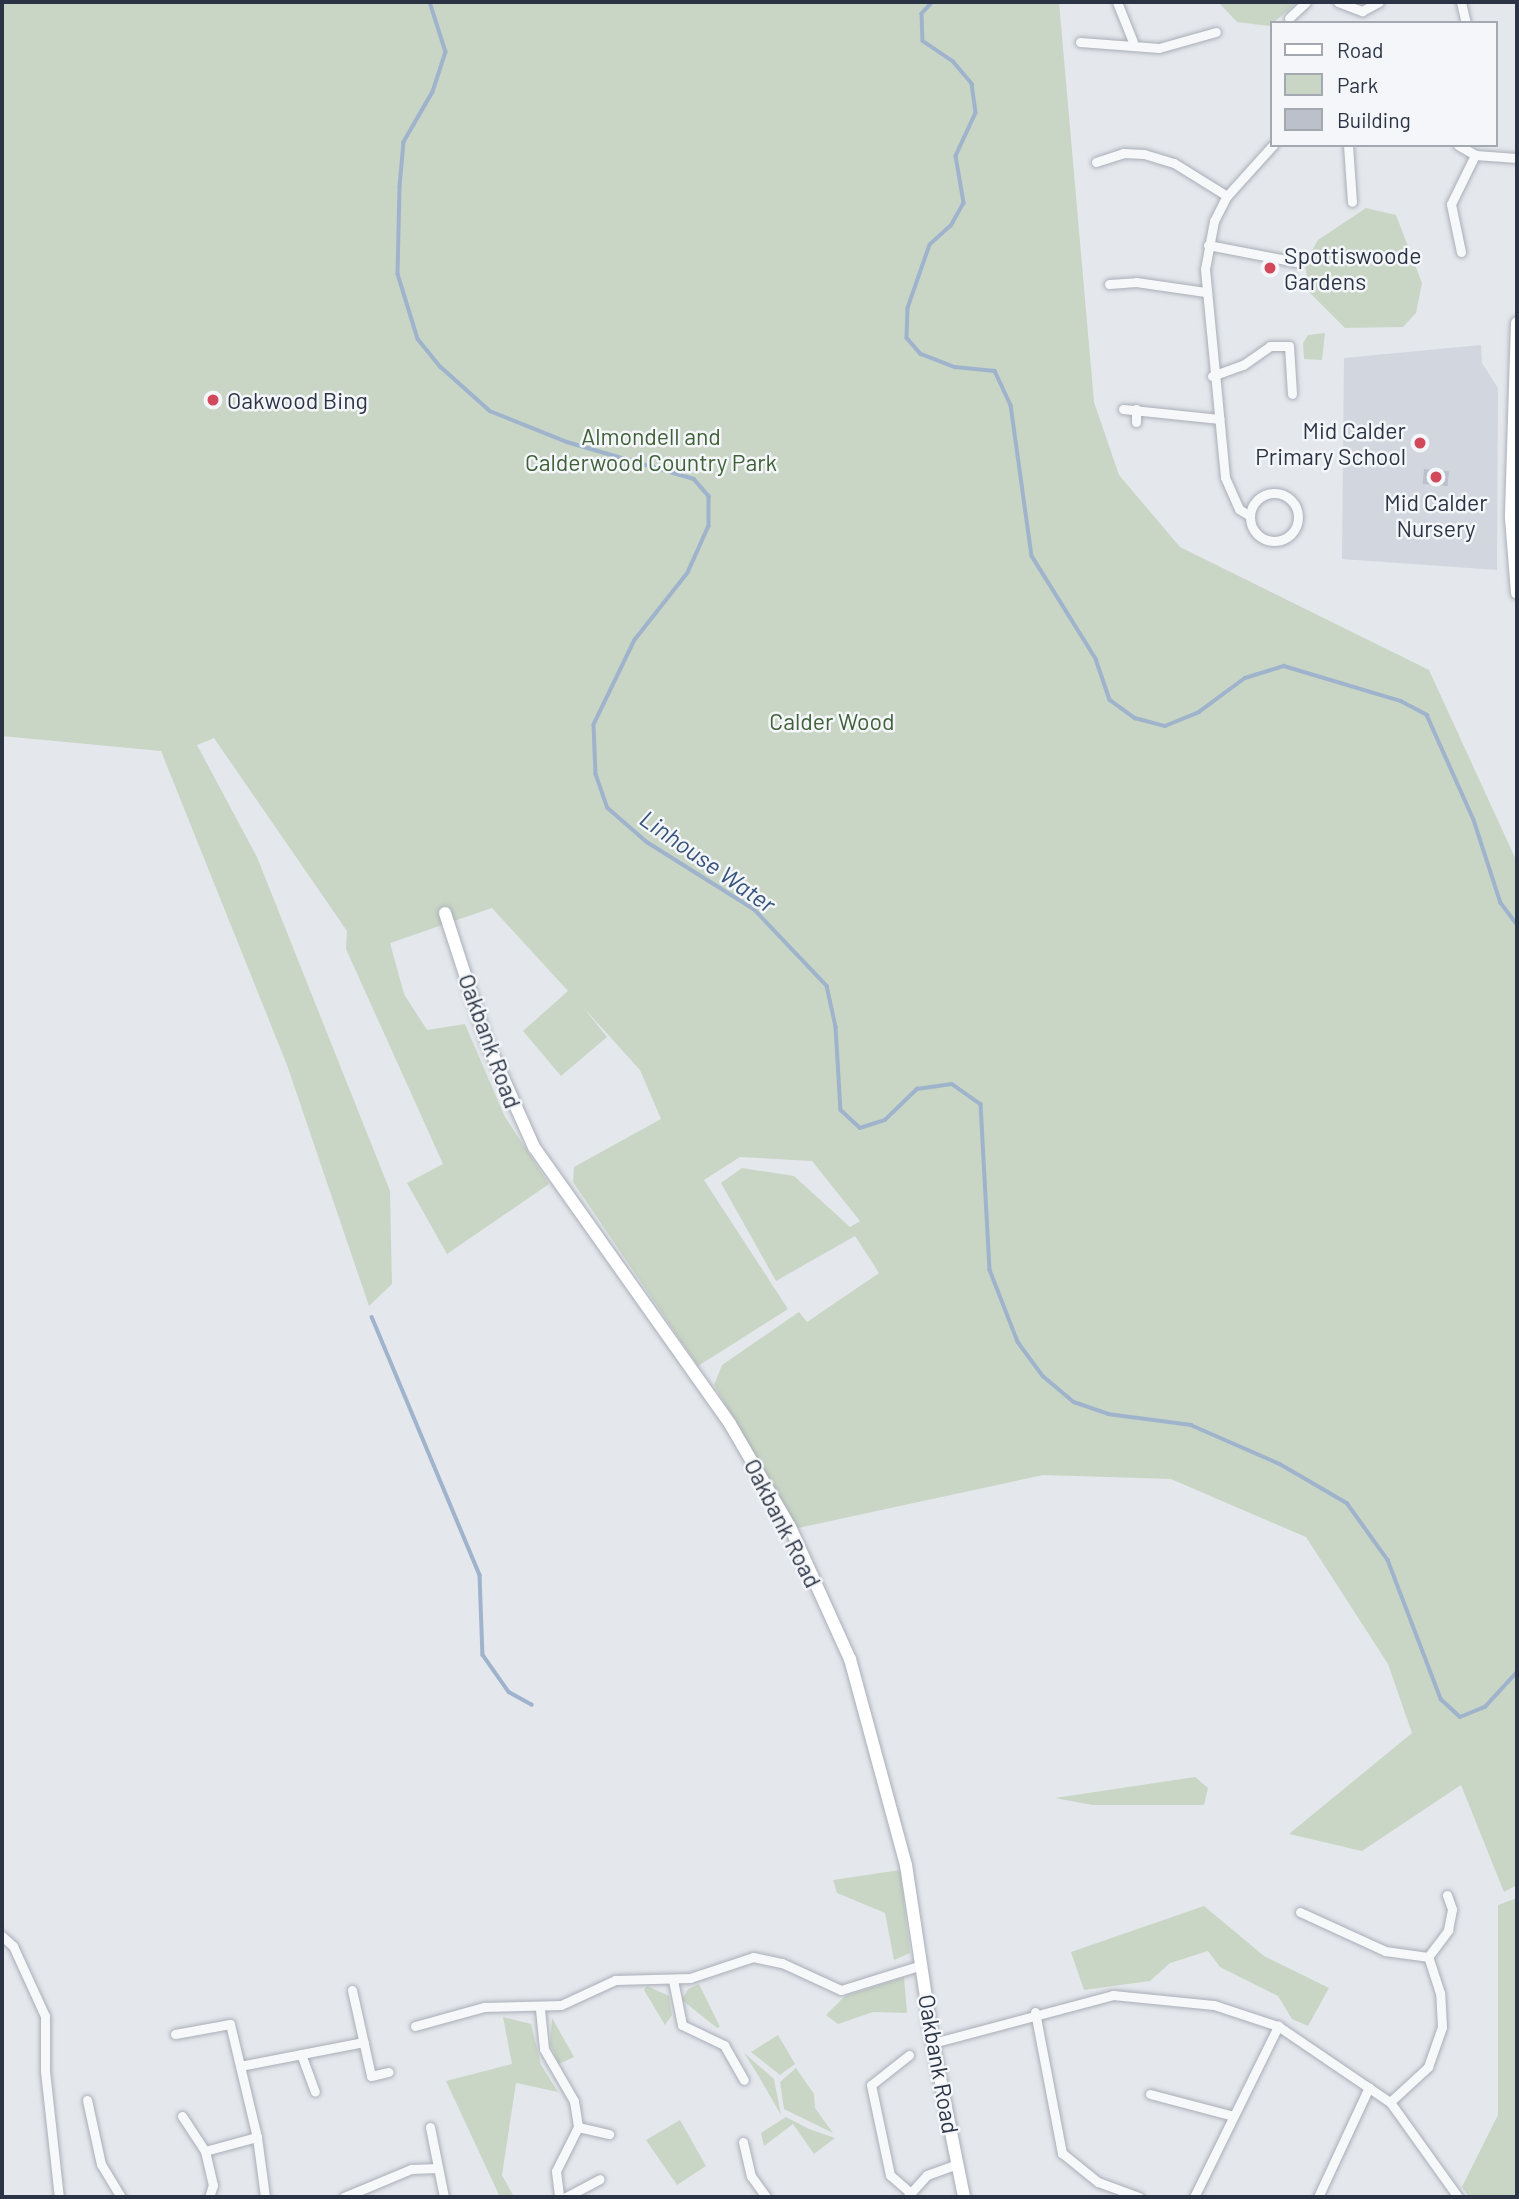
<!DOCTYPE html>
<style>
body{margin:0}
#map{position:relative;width:1519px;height:2199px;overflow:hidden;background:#e4e7ec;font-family:Barlow,sans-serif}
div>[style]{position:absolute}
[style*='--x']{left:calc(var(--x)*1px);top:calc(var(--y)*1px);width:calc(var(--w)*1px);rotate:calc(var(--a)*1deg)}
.built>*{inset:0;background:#d2d6de}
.green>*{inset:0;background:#c9d6c5}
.stream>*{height:3.5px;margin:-1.75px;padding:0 1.75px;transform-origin:1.75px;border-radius:1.75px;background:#9fb4cc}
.building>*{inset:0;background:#bbc0ca;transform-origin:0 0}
.roads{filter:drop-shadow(0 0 2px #a9aeb7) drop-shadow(0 0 2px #a9aeb7)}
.street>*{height:9px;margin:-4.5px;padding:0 4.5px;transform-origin:4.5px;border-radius:4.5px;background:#f7f8fa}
.street>.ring{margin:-4.5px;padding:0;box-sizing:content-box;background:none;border:9px solid #f7f8fa;border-radius:50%}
.secondary>*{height:12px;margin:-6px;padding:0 6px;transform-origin:6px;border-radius:6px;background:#fff}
.dots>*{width:19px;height:19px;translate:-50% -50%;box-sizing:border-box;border:4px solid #f4f6f9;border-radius:50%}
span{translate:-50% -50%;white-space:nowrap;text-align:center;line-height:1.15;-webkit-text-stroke:5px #f4f6f9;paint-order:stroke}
.poi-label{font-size:23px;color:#2b3445}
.left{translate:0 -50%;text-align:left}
.right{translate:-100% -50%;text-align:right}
.park-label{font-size:23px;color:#3f6138}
.street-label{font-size:23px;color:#2b3445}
.water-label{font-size:24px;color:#34527a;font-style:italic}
.frame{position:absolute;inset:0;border:4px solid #2b3445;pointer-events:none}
.legend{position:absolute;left:1270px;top:21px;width:228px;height:126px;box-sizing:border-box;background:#f4f6f9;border:2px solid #a4a8b1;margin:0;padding:9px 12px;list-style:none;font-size:21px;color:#2b3445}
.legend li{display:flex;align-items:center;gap:14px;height:35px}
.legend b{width:35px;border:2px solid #a4a8b1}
</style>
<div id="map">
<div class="built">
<i style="clip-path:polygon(1481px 345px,1482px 363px,1498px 388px,1497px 570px,1342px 559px,1344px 358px)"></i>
</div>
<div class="green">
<i style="clip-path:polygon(2px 2px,1059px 2px,1094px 402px,1119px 475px,1180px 547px,1429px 670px,1517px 862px,1517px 1885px,1504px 1892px,1461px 1785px,1362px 1851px,1289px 1834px,1412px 1733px,1388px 1664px,1306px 1537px,1171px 1479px,1043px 1475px,798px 1528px,714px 1385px,722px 1365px,799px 1312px,807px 1322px,879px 1273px,855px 1236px,776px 1281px,721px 1183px,742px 1168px,794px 1176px,850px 1227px,860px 1221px,812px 1161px,740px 1157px,704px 1180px,788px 1309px,698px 1366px,573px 1182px,574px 1167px,661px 1119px,640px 1070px,584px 1008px,607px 1037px,561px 1076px,523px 1031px,568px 991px,492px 908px,390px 943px,404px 994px,427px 1030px,465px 1024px,505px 1117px,549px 1184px,447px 1254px,407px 1183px,443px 1164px,346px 949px,347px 931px,214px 738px,197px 745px,257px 857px,390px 1191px,392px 1284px,369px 1306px,287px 1065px,161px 751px,2px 736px)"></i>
<i style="clip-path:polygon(1218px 2px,1298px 2px,1269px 26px,1237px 22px)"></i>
<i style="clip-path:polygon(1366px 208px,1396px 215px,1422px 283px,1416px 313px,1403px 327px,1345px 328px,1309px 292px,1305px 263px,1318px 240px)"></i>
<i style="clip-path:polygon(1325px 333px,1322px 360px,1304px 359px,1303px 343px,1308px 335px)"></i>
<i style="clip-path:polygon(1195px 1777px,1208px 1788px,1204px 1805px,1092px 1805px,1055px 1798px)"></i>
<i style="clip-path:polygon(900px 1870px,910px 1953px,894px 1960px,885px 1913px,837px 1893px,833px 1880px)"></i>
<i style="clip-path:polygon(1517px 1898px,1517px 2197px,1469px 2197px,1462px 2187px,1498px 2115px,1498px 1905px)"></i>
<i style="clip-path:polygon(1204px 1906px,1264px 1956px,1329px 1988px,1308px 2026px,1292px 2019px,1278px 1996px,1220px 1967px,1208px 1951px,1170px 1963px,1150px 1981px,1084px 1990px,1071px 1952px)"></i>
<i style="clip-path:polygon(904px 1977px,907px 2013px,873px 2012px,838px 2024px,826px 2015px,845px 1996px)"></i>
<i style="clip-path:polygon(699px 1984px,720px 2027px,717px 2028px,682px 2000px,688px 1989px)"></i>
<i style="clip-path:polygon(647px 1986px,669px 1996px,672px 2015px,665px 2025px,644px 1990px)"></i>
<i style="clip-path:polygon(503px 2017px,531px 2024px,541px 2065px,558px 2092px,516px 2083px,502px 2175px,514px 2197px,500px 2197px,446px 2081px,512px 2064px)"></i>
<i style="clip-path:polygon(552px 2018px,574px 2057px,559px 2064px,550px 2044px)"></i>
<i style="clip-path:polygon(778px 2035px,795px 2064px,780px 2075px,751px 2052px)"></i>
<i style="clip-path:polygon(744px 2053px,774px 2079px,781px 2115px,758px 2075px)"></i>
<i style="clip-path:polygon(796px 2068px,814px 2094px,815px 2108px,833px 2133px,784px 2109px,780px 2082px)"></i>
<i style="clip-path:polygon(786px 2117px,809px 2129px,835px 2138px,814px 2154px,793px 2124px,764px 2146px,761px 2133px)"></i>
<i style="clip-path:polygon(680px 2120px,706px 2166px,677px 2185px,646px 2140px)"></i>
</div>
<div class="stream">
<i style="--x:430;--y:2;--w:52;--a:72.3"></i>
<i style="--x:446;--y:52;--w:42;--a:108"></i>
<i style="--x:433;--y:92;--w:58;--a:120.1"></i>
<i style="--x:404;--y:142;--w:45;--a:95.1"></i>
<i style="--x:400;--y:187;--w:87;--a:91.3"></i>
<i style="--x:398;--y:274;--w:68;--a:72.9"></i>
<i style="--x:418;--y:339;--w:36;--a:51"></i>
<i style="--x:441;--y:367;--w:66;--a:41.9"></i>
<i style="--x:490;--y:411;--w:83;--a:21.9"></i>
<i style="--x:567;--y:442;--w:132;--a:16.2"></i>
<i style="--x:694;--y:479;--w:23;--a:49"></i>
<i style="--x:709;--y:496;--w:30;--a:90"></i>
<i style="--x:709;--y:526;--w:51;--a:114.1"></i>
<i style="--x:688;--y:573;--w:85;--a:128.3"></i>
<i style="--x:635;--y:640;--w:94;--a:115.8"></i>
<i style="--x:594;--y:725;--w:49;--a:87.7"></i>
<i style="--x:596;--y:774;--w:36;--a:71"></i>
<i style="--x:608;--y:808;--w:52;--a:41.1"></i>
<i style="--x:647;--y:842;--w:126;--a:32.1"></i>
<i style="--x:754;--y:909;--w:106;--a:46.5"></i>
<i style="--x:827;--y:986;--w:42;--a:77.6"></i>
<i style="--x:836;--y:1027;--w:83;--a:86.6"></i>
<i style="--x:841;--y:1110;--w:26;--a:43"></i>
<i style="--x:860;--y:1128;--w:26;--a:-18"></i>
<i style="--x:885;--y:1120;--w:45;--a:-44.1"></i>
<i style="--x:917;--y:1089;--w:35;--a:-8"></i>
<i style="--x:952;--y:1084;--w:35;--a:35"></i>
<i style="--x:981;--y:1104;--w:166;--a:86.9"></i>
<i style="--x:990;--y:1270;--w:77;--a:68.7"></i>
<i style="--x:1018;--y:1342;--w:42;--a:53.7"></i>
<i style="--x:1043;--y:1376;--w:40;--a:40"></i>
<i style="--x:1074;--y:1402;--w:36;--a:19"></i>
<i style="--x:1108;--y:1414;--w:84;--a:7.5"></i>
<i style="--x:1191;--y:1425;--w:97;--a:23.7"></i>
<i style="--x:1280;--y:1464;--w:78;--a:30.2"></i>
<i style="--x:1347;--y:1503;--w:70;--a:54.3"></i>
<i style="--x:1388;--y:1560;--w:149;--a:69.1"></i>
<i style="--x:1441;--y:1699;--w:26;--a:43"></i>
<i style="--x:1460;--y:1717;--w:27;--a:-22"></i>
<i style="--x:1485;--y:1707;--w:47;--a:-47.6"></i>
<i style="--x:933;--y:2;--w:16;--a:133"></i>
<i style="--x:922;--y:14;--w:27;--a:88"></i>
<i style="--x:923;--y:41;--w:36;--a:34"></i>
<i style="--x:953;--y:61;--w:30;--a:50"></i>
<i style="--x:972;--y:84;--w:29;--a:82"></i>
<i style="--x:976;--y:113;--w:47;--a:114.9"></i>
<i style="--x:956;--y:156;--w:48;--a:80.3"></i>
<i style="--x:964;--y:203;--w:26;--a:119"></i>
<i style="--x:951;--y:226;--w:28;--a:138"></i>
<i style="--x:930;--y:245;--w:67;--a:109.2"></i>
<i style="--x:908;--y:308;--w:30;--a:92"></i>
<i style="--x:907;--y:338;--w:21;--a:49"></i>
<i style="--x:921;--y:354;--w:36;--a:21"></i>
<i style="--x:955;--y:367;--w:40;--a:5.7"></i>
<i style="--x:995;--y:371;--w:38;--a:65"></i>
<i style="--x:1011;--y:405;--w:152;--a:82.1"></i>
<i style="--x:1032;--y:556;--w:121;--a:58.1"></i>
<i style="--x:1096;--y:659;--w:43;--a:71.1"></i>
<i style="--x:1110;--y:700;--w:31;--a:36"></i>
<i style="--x:1135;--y:718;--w:31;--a:15"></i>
<i style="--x:1165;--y:726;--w:37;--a:-22"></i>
<i style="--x:1199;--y:712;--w:57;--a:-36.5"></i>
<i style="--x:1245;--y:678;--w:41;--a:-17.1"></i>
<i style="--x:1284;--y:666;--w:122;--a:16.7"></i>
<i style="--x:1401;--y:701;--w:30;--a:28"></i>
<i style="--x:1427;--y:715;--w:115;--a:65.9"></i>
<i style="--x:1474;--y:820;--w:87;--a:72"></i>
<i style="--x:1501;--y:903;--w:26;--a:53"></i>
<i style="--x:372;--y:1317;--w:280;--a:67.3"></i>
<i style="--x:480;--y:1575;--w:80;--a:87.9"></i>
<i style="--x:483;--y:1655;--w:45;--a:54.9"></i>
<i style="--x:509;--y:1692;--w:26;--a:29"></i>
</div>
<div class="building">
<i style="left:1424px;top:469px;width:25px;height:15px;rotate:5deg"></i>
</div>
<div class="roads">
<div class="street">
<i style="--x:1117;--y:2;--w:43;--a:68.2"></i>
<i style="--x:1338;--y:2;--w:26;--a:21"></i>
<i style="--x:1362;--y:11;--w:19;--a:-28"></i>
<i style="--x:1461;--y:2;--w:22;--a:77"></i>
<i style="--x:1289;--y:18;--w:23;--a:-43"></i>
<i style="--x:1080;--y:42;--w:79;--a:4.3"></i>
<i style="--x:1159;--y:48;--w:59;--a:-15.7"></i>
<i style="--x:1348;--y:145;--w:57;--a:86"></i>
<i style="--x:1458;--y:145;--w:20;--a:30"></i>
<i style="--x:1475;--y:155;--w:42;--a:4.1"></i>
<i style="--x:1096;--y:162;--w:28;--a:-18"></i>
<i style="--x:1123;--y:153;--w:21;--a:3"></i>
<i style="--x:1144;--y:154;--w:31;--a:17"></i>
<i style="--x:1174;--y:163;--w:62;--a:31.9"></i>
<i style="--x:1208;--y:245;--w:90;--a:10.9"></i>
<i style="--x:1461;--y:252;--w:49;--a:-101.8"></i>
<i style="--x:1451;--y:204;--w:55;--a:-63.9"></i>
<i style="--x:1109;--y:284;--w:27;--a:-4"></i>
<i style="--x:1136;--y:282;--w:70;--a:8.2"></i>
<i style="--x:1212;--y:376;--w:33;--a:-20"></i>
<i style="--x:1243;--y:365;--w:33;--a:-35"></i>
<i style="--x:1270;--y:346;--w:19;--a:0"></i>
<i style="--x:1289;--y:346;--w:48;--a:86.4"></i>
<i style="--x:1123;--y:409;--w:97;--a:5.9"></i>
<i style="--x:1136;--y:422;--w:13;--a:-90"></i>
<i class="ring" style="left:1250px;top:493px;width:39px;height:39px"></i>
<i style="--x:1250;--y:516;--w:13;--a:-148"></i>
<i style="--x:1239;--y:509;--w:35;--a:-114"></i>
<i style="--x:1225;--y:477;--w:209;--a:-95.5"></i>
<i style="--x:1205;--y:269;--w:49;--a:-79.4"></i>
<i style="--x:1214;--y:221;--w:28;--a:-63"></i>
<i style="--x:1227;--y:196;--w:69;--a:-48"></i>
<i style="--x:1300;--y:1912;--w:94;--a:24.6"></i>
<i style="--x:1385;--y:1951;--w:43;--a:7.9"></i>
<i style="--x:1428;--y:1957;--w:34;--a:-53"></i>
<i style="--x:1448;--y:1930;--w:21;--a:-79"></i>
<i style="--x:1452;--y:1909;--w:15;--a:-110"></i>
<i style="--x:2;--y:1936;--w:15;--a:42"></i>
<i style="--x:13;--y:1946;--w:77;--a:65.4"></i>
<i style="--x:45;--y:2016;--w:55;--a:90"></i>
<i style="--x:45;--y:2071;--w:127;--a:83.7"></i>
<i style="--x:673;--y:1980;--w:46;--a:78.7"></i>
<i style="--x:682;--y:2025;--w:47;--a:25.5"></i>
<i style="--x:724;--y:2045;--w:40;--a:60.3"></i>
<i style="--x:352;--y:1990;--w:88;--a:77.5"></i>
<i style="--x:371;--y:2076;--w:18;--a:-13"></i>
<i style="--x:540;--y:2009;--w:40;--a:84.3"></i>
<i style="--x:544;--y:2049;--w:60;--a:60"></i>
<i style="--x:574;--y:2101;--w:26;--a:81"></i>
<i style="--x:578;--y:2127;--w:49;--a:116.6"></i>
<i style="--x:556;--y:2171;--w:26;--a:83"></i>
<i style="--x:1035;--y:2012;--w:144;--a:79.2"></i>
<i style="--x:1062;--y:2153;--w:46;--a:38.9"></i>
<i style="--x:1098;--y:2182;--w:44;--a:20.1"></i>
<i style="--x:415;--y:2026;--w:72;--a:-15.4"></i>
<i style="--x:484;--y:2007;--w:77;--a:-1.5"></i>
<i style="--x:561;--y:2005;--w:60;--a:-24.8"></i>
<i style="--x:615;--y:1980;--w:75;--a:-1.5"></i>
<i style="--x:690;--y:1978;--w:66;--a:-18.4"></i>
<i style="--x:753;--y:1957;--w:30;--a:12"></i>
<i style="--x:782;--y:1963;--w:65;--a:24.6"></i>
<i style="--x:841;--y:1990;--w:85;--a:-17.2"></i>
<i style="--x:175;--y:2034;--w:56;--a:-10.3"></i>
<i style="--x:230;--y:2024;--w:116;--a:76.6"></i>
<i style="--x:257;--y:2137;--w:61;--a:82.4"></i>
<i style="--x:933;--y:2043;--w:186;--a:-14.9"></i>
<i style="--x:1113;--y:1995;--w:101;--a:5.7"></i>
<i style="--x:1214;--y:2005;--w:67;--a:18.2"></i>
<i style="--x:1278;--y:2026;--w:135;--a:34.2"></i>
<i style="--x:1390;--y:2102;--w:117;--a:54.4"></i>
<i style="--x:301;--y:2054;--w:40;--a:69.8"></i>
<i style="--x:909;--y:2055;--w:48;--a:141.7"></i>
<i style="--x:871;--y:2085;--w:92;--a:78.1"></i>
<i style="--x:890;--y:2175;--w:28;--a:41"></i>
<i style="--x:240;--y:2066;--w:126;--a:-11"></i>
<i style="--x:1150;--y:2094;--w:86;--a:14.8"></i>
<i style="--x:87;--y:2100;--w:66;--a:77.7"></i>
<i style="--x:101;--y:2164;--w:39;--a:59"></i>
<i style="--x:1390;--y:2102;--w:52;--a:-42.6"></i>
<i style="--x:1428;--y:2067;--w:42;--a:-70.7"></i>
<i style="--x:1442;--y:2027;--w:34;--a:-93"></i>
<i style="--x:1440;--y:1993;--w:38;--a:-108"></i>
<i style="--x:182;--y:2116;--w:42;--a:56.7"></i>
<i style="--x:205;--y:2151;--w:35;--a:77"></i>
<i style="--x:213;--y:2185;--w:13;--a:108"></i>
<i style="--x:430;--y:2127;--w:71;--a:78.7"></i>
<i style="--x:578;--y:2127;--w:32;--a:13"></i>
<i style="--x:743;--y:2142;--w:35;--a:77"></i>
<i style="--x:751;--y:2176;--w:26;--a:54"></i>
<i style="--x:205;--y:2151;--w:54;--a:-15.1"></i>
<i style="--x:908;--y:2196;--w:28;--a:-48"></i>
<i style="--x:927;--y:2175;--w:33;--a:-20"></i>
<i style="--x:344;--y:2197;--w:73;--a:-22.7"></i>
<i style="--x:411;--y:2169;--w:27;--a:-2"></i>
<i style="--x:566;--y:2197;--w:38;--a:-28"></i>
<i style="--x:1194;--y:2197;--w:191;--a:-63.8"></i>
<i style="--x:1318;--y:2197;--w:121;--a:-65.1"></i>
</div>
<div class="secondary">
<i style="--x:1517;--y:323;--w:195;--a:91.8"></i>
<i style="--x:1511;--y:518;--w:75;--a:85.4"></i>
<i style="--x:445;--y:913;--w:136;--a:72"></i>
<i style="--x:487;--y:1042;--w:115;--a:65.9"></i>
<i style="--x:534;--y:1147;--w:339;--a:54.7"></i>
<i style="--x:730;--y:1424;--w:119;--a:59.8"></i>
<i style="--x:790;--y:1527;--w:145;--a:65.6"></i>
<i style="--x:850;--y:1659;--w:213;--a:74.8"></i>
<i style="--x:906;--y:1865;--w:180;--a:81.4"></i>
<i style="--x:933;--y:2043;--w:157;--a:78.6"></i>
</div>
</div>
<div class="dots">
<i style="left:1270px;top:268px;background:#d1495b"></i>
<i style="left:213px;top:400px;background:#d1495b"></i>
<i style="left:1420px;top:443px;background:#d1495b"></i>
<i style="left:1436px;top:477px;background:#d1495b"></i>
</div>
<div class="poi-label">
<span class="left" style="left:1284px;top:268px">Spottiswoode<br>Gardens</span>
<span class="left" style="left:227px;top:400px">Oakwood Bing</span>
<span class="right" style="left:1406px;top:443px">Mid Calder<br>Primary School</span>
<span style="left:1436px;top:515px">Mid Calder<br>Nursery</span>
</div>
<div class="park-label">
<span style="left:651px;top:449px">Almondell and<br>Calderwood Country Park</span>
<span style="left:832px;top:721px">Calder Wood</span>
</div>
<div class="street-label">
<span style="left:490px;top:1041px;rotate:70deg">Oakbank Road</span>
<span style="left:783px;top:1523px;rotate:63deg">Oakbank Road</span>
<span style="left:939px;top:2064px;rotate:80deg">Oakbank Road</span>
</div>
<div class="water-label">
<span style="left:708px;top:861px;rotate:35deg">Linhouse Water</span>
</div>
<div class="frame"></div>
<ul class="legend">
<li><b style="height:9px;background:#fff"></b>Road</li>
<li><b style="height:19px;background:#c9d6c5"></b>Park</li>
<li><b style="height:19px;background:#bbc0ca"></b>Building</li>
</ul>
</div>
